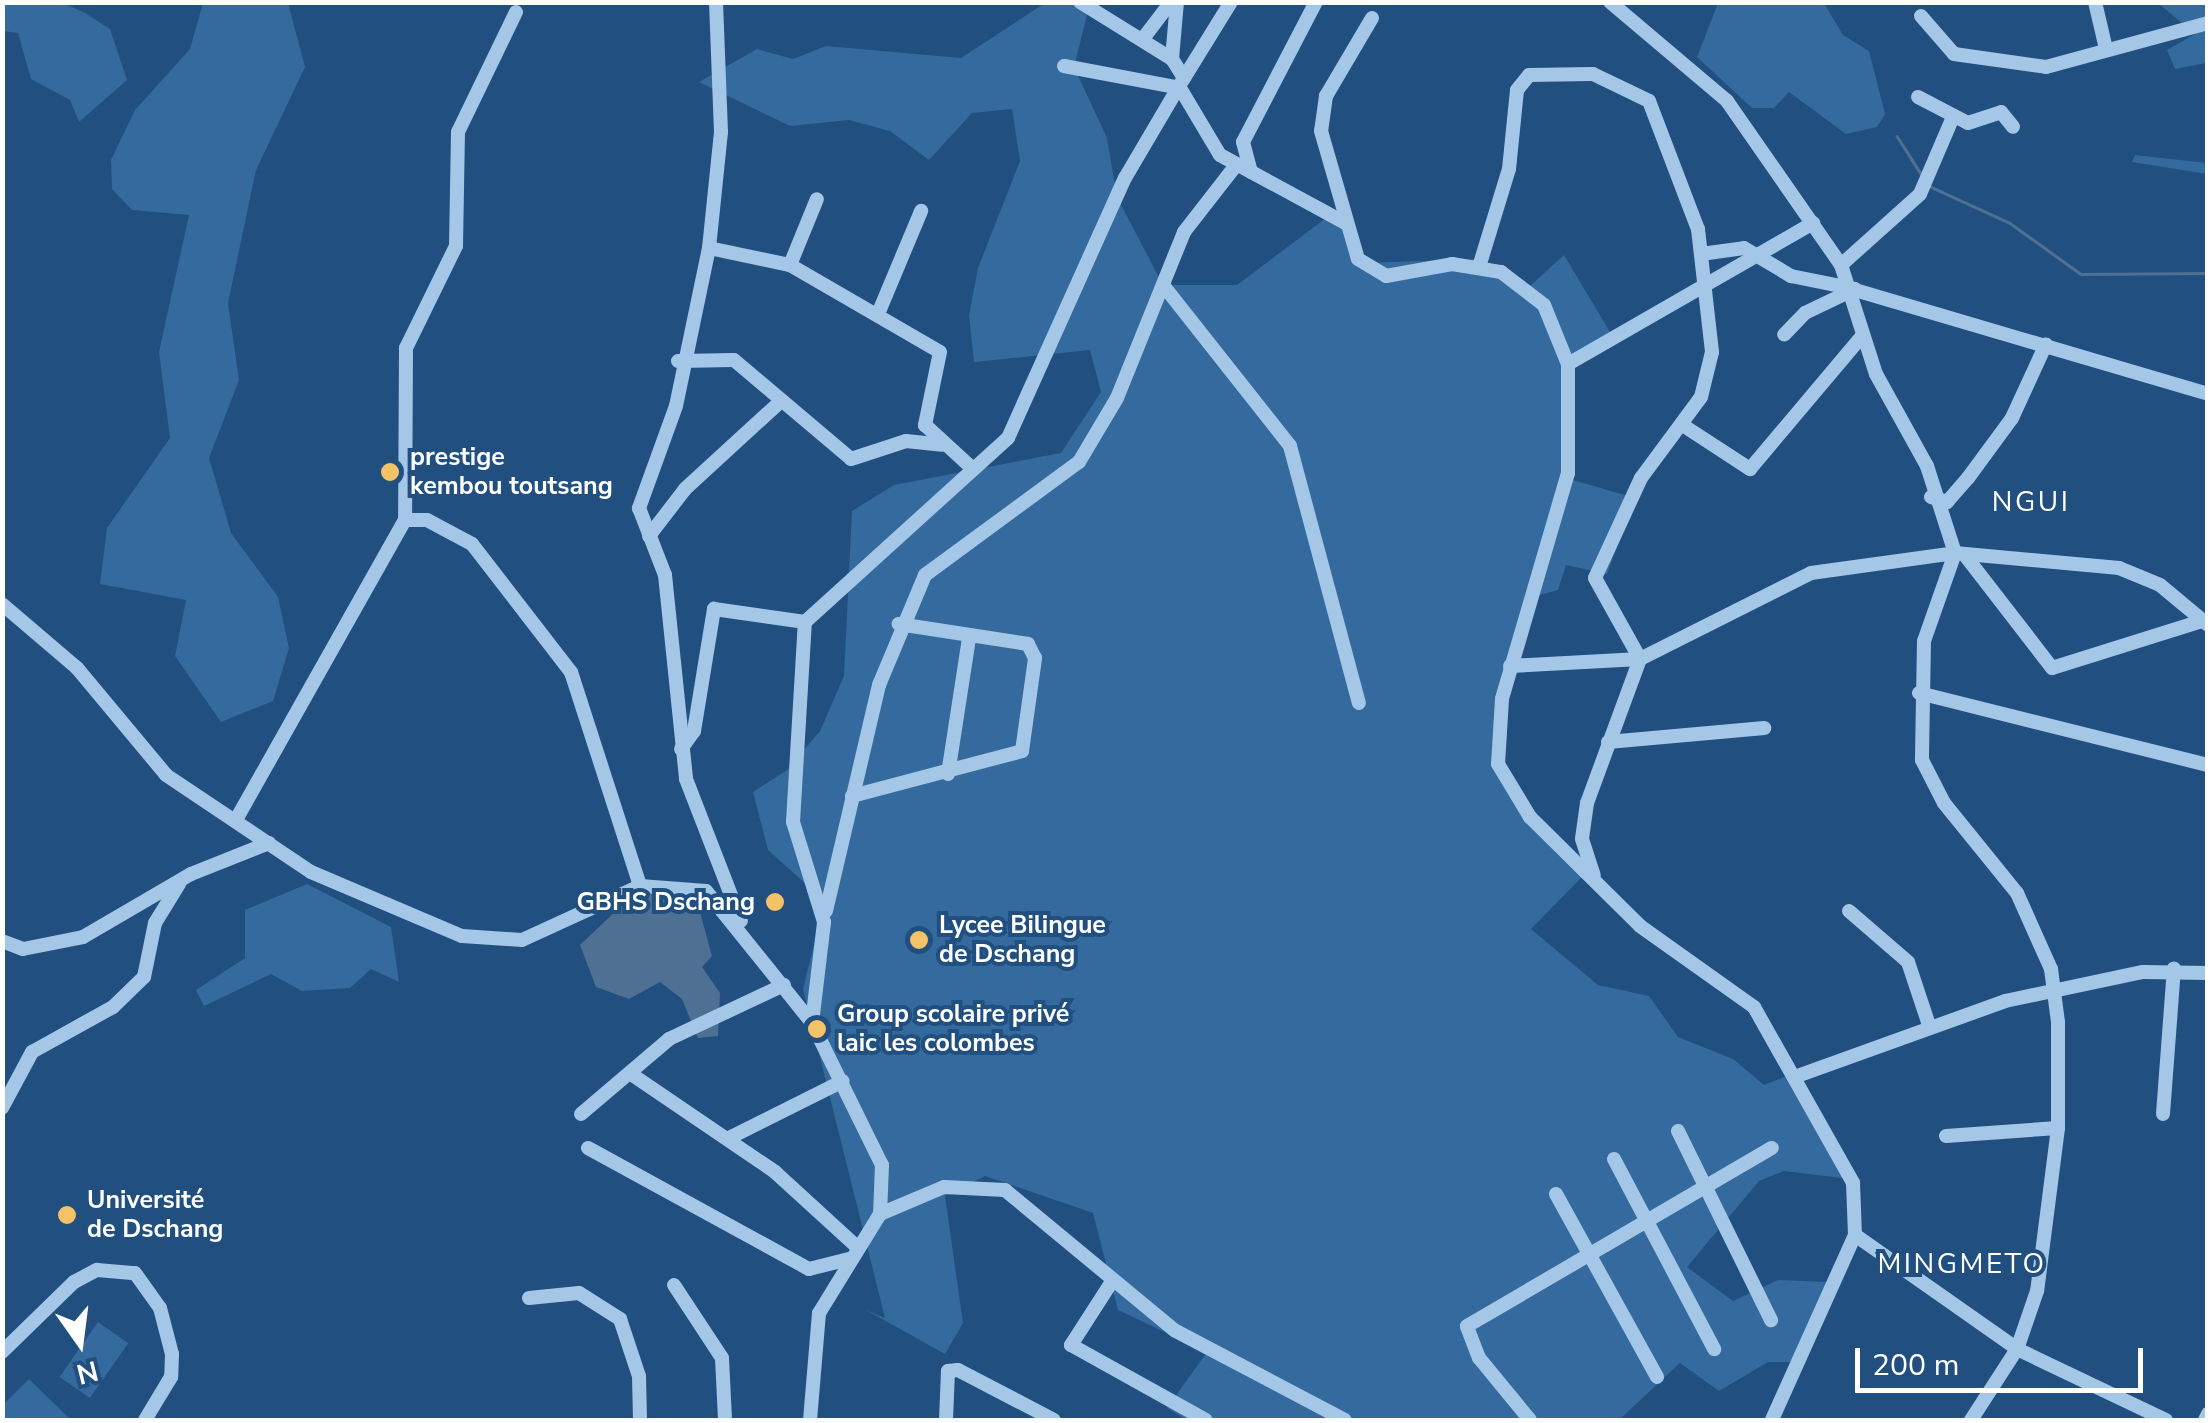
<!DOCTYPE html>
<meta charset="utf-8">
<style>
body{margin:0}
#map{position:relative;width:2210px;height:1423px;overflow:hidden;background:#214f7f;font-family:"Nunito Sans",sans-serif}
div>[style]{position:absolute}
[style*='--x']{left:calc(var(--x)*1px);top:calc(var(--y)*1px);width:calc(var(--w)*1px);rotate:calc(var(--a)*1deg)}
.green>*{inset:0;background:#346a9d;transform-origin:0 0}
.water>*{inset:0;background:#4e7092}
.stream>*{height:2.5px;margin:-1.25px;padding:0 1.25px;transform-origin:1.25px;border-radius:1.25px;background:#4e7092}
.minor>*{height:14px;margin:-7px;padding:0 7px;transform-origin:7px;border-radius:7px;background:#a5c7e7}
.dots>*{width:28px;height:28px;translate:-50% -50%;box-sizing:border-box;border:5px solid #214f7f;border-radius:50%}
span{translate:-50% -50%;white-space:nowrap;text-align:center;line-height:1.15;-webkit-text-stroke:8px #214f7f;paint-order:stroke}
.poi-label{font-size:25px;color:#fff;font-weight:700}
.left{translate:0 -50%;text-align:left}
.right{translate:-100% -50%;text-align:right}
.neighbourhood-label{font-size:28px;color:#fff;letter-spacing:2.5px}
.frame{position:absolute;inset:0;border:5px solid #fff;pointer-events:none}
.north{position:absolute;left:30px;top:1293px;width:100px;height:100px;-webkit-text-stroke:8px #214f7f;paint-order:stroke;rotate:166deg;font-size:28px;font-weight:700;line-height:40px;text-align:center;color:#fff}
.north::after{content:'';display:block;margin:auto;width:35px;height:45px;background:#fff;clip-path:polygon(50% 0,100% 100%,50% 72%,0 100%)}
.scale{position:absolute;left:1855px;top:1348px;width:288px;height:45px;box-sizing:border-box;border:5px solid #fff;border-top:0;padding-left:12px;font-size:30px;line-height:35px;white-space:nowrap;color:#fff;-webkit-text-stroke:8px #214f7f;paint-order:stroke}
</style>
<div id="map">
<div class="green">
<i style="clip-path:polygon(3px 2px,63px 3px,85px 13px,110px 29px,127px 80px,79px 122px,70px 100px,31px 79px,18px 33px,3px 31px)"></i>
<i style="clip-path:polygon(203px 3px,288px 3px,305px 67px,256px 170px,228px 303px,239px 380px,209px 458px,231px 533px,278px 597px,289px 648px,273px 701px,221px 722px,175px 656px,186px 600px,100px 584px,107px 528px,170px 438px,159px 352px,189px 215px,132px 210px,112px 189px,111px 160px,135px 110px,190px 49px)"></i>
<i style="clip-path:polygon(1045px 3px,1090px 3px,1074px 67px,1107px 138px,1117px 197px,1163px 285px,1237px 285px,1342px 206px,1364px 263px,1481px 259px,1530px 286px,1564px 255px,1616px 342px,1568px 361px,1566px 478px,1635px 498px,1607px 574px,1566px 565px,1558px 590px,1528px 598px,1497px 750px,1509px 790px,1584px 875px,1531px 929px,1598px 985px,1649px 996px,1678px 1037px,1733px 1059px,1764px 1085px,1797px 1072px,1850px 1179px,1784px 1171px,1759px 1181px,1687px 1267px,1733px 1301px,1778px 1280px,1829px 1282px,1792px 1362px,1768px 1362px,1719px 1391px,1680px 1363px,1619px 1420px,1187px 1420px,1167px 1408px,1207px 1352px,1118px 1310px,1093px 1213px,985px 1176px,945px 1196px,963px 1323px,945px 1354px,866px 1310px,885px 1318px,803px 989px,820px 920px,807px 885px,768px 850px,753px 792px,787px 770px,820px 731px,844px 676px,852px 511px,894px 485px,1061px 453px,1101px 392px,1090px 350px,974px 362px,969px 315px,978px 268px,1020px 161px,1012px 109px,972px 113px,929px 160px,890px 131px,849px 120px,790px 126px,699px 82px,757px 49px,793px 59px,826px 46px,961px 58px)"></i>
<i style="clip-path:polygon(1718px 3px,1824px 3px,1843px 35px,1869px 51px,1885px 114px,1877px 127px,1846px 134px,1789px 92px,1774px 108px,1752px 108px,1697px 57px)"></i>
<i style="clip-path:polygon(2158px 3px,2206px 3px,2207px 63px,2175px 69px,2167px 50px,2195px 34px)"></i>
<i style="clip-path:polygon(2135px 155px,2207px 163px,2207px 174px,2132px 162px)"></i>
<i style="clip-path:polygon(307px 884px,391px 927px,399px 982px,371px 969px,350px 988px,302px 991px,271px 974px,204px 1006px,196px 990px,245px 958px,245px 910px)"></i>
<i style="left:98px;top:1322px;width:37px;height:67px;rotate:35deg"></i>
<i style="clip-path:polygon(29px 1379px,71px 1420px,3px 1420px,3px 1405px)"></i>
</div>
<div class="water">
<i style="clip-path:polygon(639px 889px,679px 891px,700px 912px,712px 956px,702px 967px,720px 993px,718px 1036px,698px 1038px,682px 999px,660px 982px,629px 999px,596px 987px,580px 945px)"></i>
</div>
<div class="stream">
<i style="--x:1897;--y:136;--w:49;--a:57.6"></i>
<i style="--x:1929;--y:186;--w:89;--a:24.6"></i>
<i style="--x:2010;--y:223;--w:87;--a:35.7"></i>
<i style="--x:2081;--y:274;--w:127;--a:-0.5"></i>
</div>
<div class="minor">
<i style="--x:716;--y:2;--w:130;--a:87.8"></i>
<i style="--x:721;--y:132;--w:117;--a:95.9"></i>
<i style="--x:709;--y:248;--w:161;--a:101.8"></i>
<i style="--x:676;--y:406;--w:109;--a:109.9"></i>
<i style="--x:639;--y:508;--w:72;--a:68.8"></i>
<i style="--x:665;--y:575;--w:205;--a:84.1"></i>
<i style="--x:686;--y:779;--w:152;--a:68.8"></i>
<i style="--x:1610;--y:2;--w:153;--a:40.2"></i>
<i style="--x:1727;--y:101;--w:200;--a:55.2"></i>
<i style="--x:1841;--y:265;--w:114;--a:72.2"></i>
<i style="--x:1876;--y:374;--w:105;--a:61"></i>
<i style="--x:1927;--y:466;--w:91;--a:72.2"></i>
<i style="--x:1955;--y:553;--w:165;--a:5.2"></i>
<i style="--x:2119;--y:568;--w:44;--a:22.5"></i>
<i style="--x:2160;--y:585;--w:62;--a:39.8"></i>
<i style="--x:2095;--y:2;--w:48;--a:76.8"></i>
<i style="--x:516;--y:12;--w:133;--a:115.8"></i>
<i style="--x:458;--y:132;--w:114;--a:91"></i>
<i style="--x:456;--y:246;--w:114;--a:116.1"></i>
<i style="--x:406;--y:348;--w:172;--a:90.3"></i>
<i style="--x:405;--y:520;--w:22;--a:0"></i>
<i style="--x:427;--y:520;--w:51;--a:28.1"></i>
<i style="--x:472;--y:544;--w:162;--a:52.3"></i>
<i style="--x:571;--y:672;--w:225;--a:72.1"></i>
<i style="--x:1921;--y:16;--w:50;--a:49"></i>
<i style="--x:1954;--y:54;--w:93;--a:8"></i>
<i style="--x:2046;--y:67;--w:168;--a:-15.2"></i>
<i style="--x:1372;--y:18;--w:91;--a:120.5"></i>
<i style="--x:1326;--y:96;--w:35;--a:98"></i>
<i style="--x:1321;--y:131;--w:133;--a:73.9"></i>
<i style="--x:1358;--y:259;--w:33;--a:31"></i>
<i style="--x:1386;--y:276;--w:67;--a:-10.3"></i>
<i style="--x:1452;--y:264;--w:50;--a:9.3"></i>
<i style="--x:1501;--y:272;--w:54;--a:37.5"></i>
<i style="--x:1544;--y:305;--w:64;--a:67.9"></i>
<i style="--x:1568;--y:364;--w:109;--a:90"></i>
<i style="--x:1568;--y:473;--w:235;--a:106.3"></i>
<i style="--x:1502;--y:699;--w:65;--a:93.5"></i>
<i style="--x:1498;--y:764;--w:62;--a:58.9"></i>
<i style="--x:1530;--y:817;--w:155;--a:44.7"></i>
<i style="--x:1640;--y:926;--w:140;--a:35.4"></i>
<i style="--x:1754;--y:1007;--w:202;--a:60.6"></i>
<i style="--x:1853;--y:1183;--w:52;--a:87.8"></i>
<i style="--x:1855;--y:1235;--w:203;--a:114.2"></i>
<i style="--x:1142;--y:40;--w:48;--a:-52.7"></i>
<i style="--x:1172;--y:59;--w:57;--a:-85"></i>
<i style="--x:1064;--y:66;--w:118;--a:10.7"></i>
<i style="--x:1180;--y:88;--w:78;--a:59.2"></i>
<i style="--x:1220;--y:155;--w:145;--a:28.5"></i>
<i style="--x:1184;--y:78;--w:89;--a:-58.3"></i>
<i style="--x:1918;--y:97;--w:56;--a:27.5"></i>
<i style="--x:1968;--y:123;--w:35;--a:-18"></i>
<i style="--x:2001;--y:112;--w:19;--a:51"></i>
<i style="--x:1251;--y:172;--w:31;--a:-105"></i>
<i style="--x:1243;--y:142;--w:158;--a:-62.5"></i>
<i style="--x:709;--y:248;--w:83;--a:11.9"></i>
<i style="--x:790;--y:265;--w:71;--a:-67.8"></i>
<i style="--x:1701;--y:254;--w:43;--a:-7.9"></i>
<i style="--x:1744;--y:248;--w:55;--a:30.8"></i>
<i style="--x:1791;--y:276;--w:65;--a:11.5"></i>
<i style="--x:1855;--y:289;--w:55;--a:154.4"></i>
<i style="--x:1805;--y:313;--w:30;--a:134"></i>
<i style="--x:790;--y:265;--w:173;--a:30.1"></i>
<i style="--x:940;--y:352;--w:75;--a:101.6"></i>
<i style="--x:925;--y:425;--w:65;--a:42.5"></i>
<i style="--x:1841;--y:265;--w:106;--a:-41.9"></i>
<i style="--x:1920;--y:194;--w:84;--a:-66.8"></i>
<i style="--x:1479;--y:267;--w:102;--a:-73"></i>
<i style="--x:1509;--y:169;--w:79;--a:-84.2"></i>
<i style="--x:1517;--y:90;--w:19;--a:-51"></i>
<i style="--x:1529;--y:75;--w:64;--a:-0.9"></i>
<i style="--x:1593;--y:74;--w:62;--a:25.7"></i>
<i style="--x:1649;--y:101;--w:137;--a:69.1"></i>
<i style="--x:1698;--y:229;--w:124;--a:83.5"></i>
<i style="--x:1712;--y:352;--w:46;--a:103.7"></i>
<i style="--x:1701;--y:397;--w:101;--a:126.5"></i>
<i style="--x:1641;--y:478;--w:110;--a:114.7"></i>
<i style="--x:1595;--y:578;--w:93;--a:60.9"></i>
<i style="--x:1640;--y:659;--w:153;--a:110.2"></i>
<i style="--x:1587;--y:803;--w:36;--a:98"></i>
<i style="--x:1582;--y:839;--w:38;--a:72"></i>
<i style="--x:1163;--y:285;--w:205;--a:51.7"></i>
<i style="--x:1290;--y:446;--w:266;--a:75"></i>
<i style="--x:1855;--y:290;--w:368;--a:16.4"></i>
<i style="--x:878;--y:314;--w:112;--a:-67.3"></i>
<i style="--x:678;--y:361;--w:56;--a:-1"></i>
<i style="--x:734;--y:360;--w:153;--a:40.2"></i>
<i style="--x:851;--y:459;--w:58;--a:-18.1"></i>
<i style="--x:906;--y:441;--w:36;--a:6"></i>
<i style="--x:1568;--y:364;--w:283;--a:-29.9"></i>
<i style="--x:1684;--y:426;--w:79;--a:33.1"></i>
<i style="--x:1750;--y:469;--w:175;--a:-49.9"></i>
<i style="--x:1931;--y:497;--w:17;--a:17"></i>
<i style="--x:1947;--y:502;--w:32;--a:-49"></i>
<i style="--x:1968;--y:478;--w:74;--a:-53.7"></i>
<i style="--x:2012;--y:418;--w:81;--a:-65.3"></i>
<i style="--x:649;--y:536;--w:59;--a:-52.5"></i>
<i style="--x:685;--y:489;--w:129;--a:-42.5"></i>
<i style="--x:1955;--y:553;--w:93;--a:109.4"></i>
<i style="--x:1924;--y:641;--w:119;--a:91"></i>
<i style="--x:1922;--y:760;--w:48;--a:62.9"></i>
<i style="--x:1944;--y:803;--w:116;--a:51"></i>
<i style="--x:2017;--y:893;--w:83;--a:65.9"></i>
<i style="--x:2051;--y:969;--w:53;--a:82.5"></i>
<i style="--x:2058;--y:1022;--w:106;--a:90"></i>
<i style="--x:2058;--y:1128;--w:164;--a:97.3"></i>
<i style="--x:2037;--y:1291;--w:61;--a:109"></i>
<i style="--x:2017;--y:1349;--w:85;--a:122.9"></i>
<i style="--x:1964;--y:554;--w:144;--a:52.3"></i>
<i style="--x:2052;--y:668;--w:157;--a:-17.4"></i>
<i style="--x:2;--y:604;--w:99;--a:40.5"></i>
<i style="--x:77;--y:668;--w:139;--a:50.2"></i>
<i style="--x:166;--y:775;--w:174;--a:33.8"></i>
<i style="--x:311;--y:872;--w:164;--a:23"></i>
<i style="--x:462;--y:936;--w:60;--a:3.8"></i>
<i style="--x:522;--y:940;--w:130;--a:-24.6"></i>
<i style="--x:640;--y:886;--w:66;--a:4.3"></i>
<i style="--x:706;--y:891;--w:169;--a:51.2"></i>
<i style="--x:812;--y:1023;--w:158;--a:63.8"></i>
<i style="--x:882;--y:1165;--w:49;--a:92.3"></i>
<i style="--x:880;--y:1214;--w:116;--a:121.6"></i>
<i style="--x:819;--y:1313;--w:107;--a:94.8"></i>
<i style="--x:1510;--y:666;--w:130;--a:-3.1"></i>
<i style="--x:1640;--y:659;--w:191;--a:-26.7"></i>
<i style="--x:1811;--y:573;--w:145;--a:-7.9"></i>
<i style="--x:1919;--y:693;--w:298;--a:14"></i>
<i style="--x:1608;--y:742;--w:157;--a:-5.1"></i>
<i style="--x:681;--y:749;--w:22;--a:-54"></i>
<i style="--x:694;--y:731;--w:124;--a:-80.7"></i>
<i style="--x:714;--y:609;--w:92;--a:8.1"></i>
<i style="--x:948;--y:774;--w:137;--a:-81.2"></i>
<i style="--x:852;--y:796;--w:176;--a:-14.8"></i>
<i style="--x:1022;--y:751;--w:94;--a:-82"></i>
<i style="--x:1035;--y:658;--w:16;--a:-117"></i>
<i style="--x:1028;--y:644;--w:131;--a:-171.2"></i>
<i style="--x:237;--y:818;--w:342;--a:-60.6"></i>
<i style="--x:826;--y:911;--w:232;--a:-76.8"></i>
<i style="--x:879;--y:685;--w:119;--a:-67.3"></i>
<i style="--x:925;--y:575;--w:191;--a:-36.3"></i>
<i style="--x:1079;--y:462;--w:74;--a:-59.3"></i>
<i style="--x:1117;--y:398;--w:179;--a:-68"></i>
<i style="--x:1184;--y:232;--w:86;--a:-52.1"></i>
<i style="--x:1849;--y:911;--w:78;--a:40.8"></i>
<i style="--x:1908;--y:962;--w:66;--a:71.6"></i>
<i style="--x:2;--y:941;--w:22;--a:21"></i>
<i style="--x:23;--y:949;--w:61;--a:-11.3"></i>
<i style="--x:83;--y:937;--w:125;--a:-30.3"></i>
<i style="--x:191;--y:874;--w:84;--a:-21.7"></i>
<i style="--x:812;--y:1023;--w:102;--a:-83.2"></i>
<i style="--x:824;--y:922;--w:105;--a:-107.2"></i>
<i style="--x:793;--y:822;--w:200;--a:-86.6"></i>
<i style="--x:805;--y:622;--w:274;--a:-42.2"></i>
<i style="--x:1008;--y:438;--w:285;--a:-65.8"></i>
<i style="--x:1125;--y:178;--w:116;--a:-59.5"></i>
<i style="--x:1184;--y:78;--w:22;--a:-122"></i>
<i style="--x:1172;--y:59;--w:108;--a:-148.2"></i>
<i style="--x:1800;--y:1075;--w:218;--a:-19.8"></i>
<i style="--x:2005;--y:1001;--w:141;--a:-11.9"></i>
<i style="--x:2143;--y:972;--w:65;--a:0.9"></i>
<i style="--x:634;--y:1076;--w:171;--a:34.2"></i>
<i style="--x:775;--y:1172;--w:111;--a:42.4"></i>
<i style="--x:2;--y:1108;--w:64;--a:-61.8"></i>
<i style="--x:32;--y:1052;--w:93;--a:-29.1"></i>
<i style="--x:113;--y:1007;--w:43;--a:-44.1"></i>
<i style="--x:144;--y:977;--w:55;--a:-78.5"></i>
<i style="--x:155;--y:923;--w:46;--a:-58.4"></i>
<i style="--x:581;--y:1114;--w:116;--a:-40.4"></i>
<i style="--x:669;--y:1039;--w:127;--a:-25.2"></i>
<i style="--x:2163;--y:1114;--w:146;--a:-85.7"></i>
<i style="--x:1678;--y:1131;--w:211;--a:63.8"></i>
<i style="--x:1946;--y:1136;--w:112;--a:-4.1"></i>
<i style="--x:729;--y:1138;--w:127;--a:-26.6"></i>
<i style="--x:588;--y:1148;--w:252;--a:28.7"></i>
<i style="--x:809;--y:1269;--w:41;--a:-14"></i>
<i style="--x:1614;--y:1159;--w:215;--a:62.2"></i>
<i style="--x:1556;--y:1194;--w:209;--a:61.1"></i>
<i style="--x:880;--y:1214;--w:69;--a:-22.9"></i>
<i style="--x:944;--y:1187;--w:61;--a:2.8"></i>
<i style="--x:1005;--y:1190;--w:219;--a:39.6"></i>
<i style="--x:1174;--y:1330;--w:193;--a:27.8"></i>
<i style="--x:1855;--y:1235;--w:198;--a:35.1"></i>
<i style="--x:2017;--y:1349;--w:165;--a:25.5"></i>
<i style="--x:1111;--y:1283;--w:74;--a:122.8"></i>
<i style="--x:1071;--y:1345;--w:154;--a:29.1"></i>
<i style="--x:674;--y:1285;--w:87;--a:56.7"></i>
<i style="--x:722;--y:1358;--w:62;--a:87.2"></i>
<i style="--x:529;--y:1298;--w:50;--a:-5.7"></i>
<i style="--x:579;--y:1293;--w:49;--a:32.4"></i>
<i style="--x:620;--y:1319;--w:60;--a:71.6"></i>
<i style="--x:639;--y:1376;--w:44;--a:88.7"></i>
<i style="--x:2;--y:1352;--w:100;--a:-44.2"></i>
<i style="--x:74;--y:1282;--w:26;--a:-28"></i>
<i style="--x:97;--y:1270;--w:38;--a:5"></i>
<i style="--x:135;--y:1273;--w:43;--a:54.5"></i>
<i style="--x:160;--y:1308;--w:48;--a:75.4"></i>
<i style="--x:172;--y:1354;--w:23;--a:92"></i>
<i style="--x:171;--y:1377;--w:50;--a:121.2"></i>
<i style="--x:946;--y:1420;--w:49;--a:-87.7"></i>
<i style="--x:948;--y:1371;--w:10;--a:-6"></i>
<i style="--x:958;--y:1370;--w:108;--a:27.5"></i>
<i style="--x:1530;--y:1420;--w:80;--a:-129.4"></i>
<i style="--x:1479;--y:1358;--w:34;--a:-111"></i>
<i style="--x:1467;--y:1326;--w:353;--a:-30.3"></i>
<i style="--x:2205;--y:1420;--w:7;--a:-63"></i>
</div>
<div class="dots">
<i style="left:390px;top:472px;background:#f4c367"></i>
<i style="left:775px;top:902px;background:#f4c367"></i>
<i style="left:919px;top:940px;background:#f4c367"></i>
<i style="left:817px;top:1029px;background:#f4c367"></i>
<i style="left:67px;top:1215px;background:#f4c367"></i>
</div>
<div class="poi-label">
<span class="left" style="left:410px;top:472px">prestige<br>kembou toutsang</span>
<span class="right" style="left:755px;top:902px">GBHS Dschang</span>
<span class="left" style="left:939px;top:940px">Lycee Bilingue<br>de Dschang</span>
<span class="left" style="left:837px;top:1029px">Group scolaire privé<br>laic les colombes</span>
<span class="left" style="left:87px;top:1215px">Université<br>de Dschang</span>
</div>
<div class="neighbourhood-label">
<span style="left:2031px;top:502px">NGUI</span>
<span style="left:1962px;top:1264px">MINGMETO</span>
</div>
<div class="frame"></div>
<div class="north">N</div>
<div class="scale">200 m</div>
</div>
